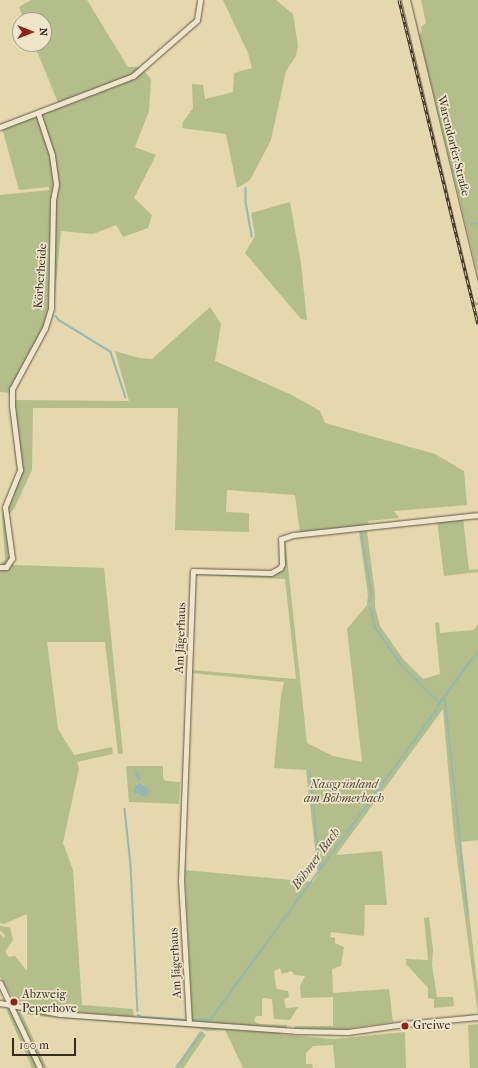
<!DOCTYPE html>
<meta charset="utf-8">
<style>
body{margin:0}
#map{position:relative;width:478px;height:1068px;overflow:hidden;background:#e5d7ae;font-family:"IM FELL French Canon",serif}
div>[style]{position:absolute}
[style*='--x']{left:calc(var(--x)*1px);top:calc(var(--y)*1px);width:calc(var(--w)*1px);rotate:calc(var(--a)*1deg)}
.green>*{inset:0;background:#b3be8b;transform-origin:0 0}
.water>*{inset:0;background:#96b8af}
.stream>*{height:1.5px;margin:-0.75px;padding:0 0.75px;transform-origin:0.75px;border-radius:0.75px;background:#96b8af}
.roads{filter:drop-shadow(0 0 1px #625644) drop-shadow(0 0 1px #625644)}
.minor>*{height:5px;margin:-2.5px;padding:0 2.5px;transform-origin:2.5px;border-radius:2.5px;background:#eee5ca}
.primary>*{height:8px;margin:-4px;padding:0 4px;transform-origin:4px;border-radius:4px;background:#e5d7ae}
.rail>*{height:3px;margin-top:-1.5px;transform-origin:0;background:repeating-linear-gradient(90deg,#eee5ca 0 4.5px,#372b21 0 9px);box-sizing:border-box;border-block:1px solid #372b21}
.dots>*{width:11px;height:11px;translate:-50% -50%;box-sizing:border-box;border:2px solid #eee5ca;border-radius:50%}
span{translate:-50% -50%;white-space:nowrap;text-align:center;line-height:1.15;-webkit-text-stroke:3.5px #eee5ca;paint-order:stroke}
.street-label{font-size:12px;color:#372b21}
.park-label{font-size:12px;color:#504836;font-style:italic}
.poi-label{font-size:12px;color:#372b21}
.left{translate:0 -50%;text-align:left}
.water-label{font-size:13px;color:#4f4e44;font-style:italic}
.north{position:absolute;left:12px;top:12px;width:40px;height:40px;box-sizing:border-box;background:#eee5ca;border:1px solid #a59b86;border-radius:50%;rotate:90deg;font-size:11px;font-weight:700;line-height:16px;text-align:center;color:#372b21}
.north::after{content:'';display:block;margin:auto;width:14px;height:18px;background:#8f2418;clip-path:polygon(50% 0,100% 100%,50% 72%,0 100%)}
.scale{position:absolute;left:12px;top:1038px;width:64px;height:18px;box-sizing:border-box;border:2px solid #372b21;border-top:0;padding-left:5px;font-size:12px;line-height:14px;white-space:nowrap;color:#372b21;-webkit-text-stroke:3px #eee5ca;paint-order:stroke}
</style>
<div id="map">
<div class="green">
<i style="clip-path:polygon(31px 0,87px 0,128px 67px,141px 67px,151px 79px,149px 111px,135px 147px,156px 155px,134px 198px,152px 215px,148px 228px,123px 237px,116px 225px,93px 234px,61px 231px,53px 315px,13px 393px,0 392px,0 195px,49px 190px,49px 187px,19px 190px,2px 128px,59px 105px,34px 44px,44px 44px,44px 20px,24px 20px,19px 7px)"></i>
<i style="clip-path:polygon(223px 0,276px 0,293px 14px,298px 46px,296px 56px,286px 71px,271px 140px,250px 180px,237px 188px,226px 134px,182px 128px,183px 122px,193px 108px,192px 84px,203px 85px,205px 99px,233px 92px,234px 73px,252px 68px,248px 53px)"></i>
<i style="clip-path:polygon(421px 0,478px 0,478px 274px,419px 35px,422px 31px,421px 27px,426px 23px)"></i>
<i style="clip-path:polygon(290px 202px,301px 264px,307px 320px,301px 319px,245px 253px,255px 236px,251px 213px)"></i>
<i style="clip-path:polygon(210px 307px,221px 324px,215px 361px,292px 395px,320px 411px,325px 423px,435px 454px,464px 471px,467px 505px,394px 511px,399px 518px,368px 521px,369px 525px,300px 533px,295px 495px,227px 490px,226px 512px,249px 513px,249px 532px,175px 530px,178px 408px,33px 408px,32px 470px,14px 509px,5px 518px,10px 558px,14px 565px,104px 568px,123px 754px,118px 754px,105px 642px,47px 642px,58px 729px,74px 755px,112px 747px,113px 754px,77px 762px,79px 768px,63px 843px,73px 870px,82px 1005px,133px 1009px,134px 1017px,47px 1010px,14px 1000px,0 977px,0 934px,4px 938px,5px 935px,0 930px,0 926px,10px 927px,13px 940px,5px 952px,9px 957px,15px 956px,27px 971px,27px 914px,4px 924px,0 923px,0 570px,2px 570px,1px 563px,5px 560px,2px 516px,17px 473px,16px 411px,14px 407px,14px 400px,129px 401px,115px 351px,139px 358px,152px 359px)"></i>
<i style="clip-path:polygon(463px 518px,469px 570px,478px 569px,478px 572px,444px 576px,437px 520px)"></i>
<i style="clip-path:polygon(367px 531px,375px 594px,375px 607px,380px 626px,403px 659px,423px 679px,440px 674px,435px 623px,439px 622px,440px 633px,474px 630px,478px 624px,478px 840px,461px 842px,478px 992px,478px 1015px,454px 836px,443px 709px,336px 855px,382px 851px,387px 905px,365px 905px,364px 936px,331px 932px,330px 937px,335px 938px,335px 943px,344px 947px,341px 966px,332px 969px,333px 993px,389px 989px,393px 1022px,333px 1031px,294px 1030px,295px 1026px,333px 1026px,333px 997px,301px 998px,300px 986px,305px 976px,294px 975px,292px 971px,282px 974px,280px 968px,274px 971px,276px 987px,277px 989px,288px 991px,289px 997px,284px 999px,286px 1008px,298px 1007px,290px 1020px,274px 1019px,272px 999px,264px 998px,262px 999px,262px 1016px,256px 1016px,254px 1021px,259px 1024px,287px 1025px,287px 1029px,192px 1021px,185px 870px,313px 882px,318px 875px,306px 770px,274px 768px,281px 696px,284px 682px,191px 673px,191px 670px,296px 679px,285px 579px,196px 575px,196px 573px,270px 574px,278px 572px,282px 569px,285px 565px,283px 542px,285px 539px,307px 743px,333px 756px,362px 762px,347px 629px,367px 605px,368px 595px,359px 532px)"></i>
<i style="clip-path:polygon(evenodd,126px 766px,163px 766px,163px 778px,166px 781px,180px 782px,179px 804px,129px 802px,126px 766px,134px 773px,139px 778px,141px 784px,144px 785px,148px 794px,136px 795px,136px 784px,139px 782px,134px 773px)"></i>
<i style="clip-path:polygon(429px 917px,433px 950px,432px 965px,437px 997px,453px 997px,454px 1006px,434px 1008px,434px 999px,428px 998px,428px 988px,406px 964px,406px 959px,428px 960px,424px 918px)"></i>
<i style="clip-path:polygon(8px 1008px,11px 1011px,37px 1068px,32px 1068px,7px 1011px)"></i>
<i style="clip-path:polygon(23px 1009px,48px 1015px,283px 1032px,279px 1034px,333px 1039px,405px 1032px,406px 1068px,335px 1068px,333px 1045px,313px 1046px,306px 1053px,306px 1064px,312px 1064px,313px 1068px,243px 1068px,225px 1030px,207px 1031px,197px 1028px,47px 1017px,25px 1014px)"></i>
<i style="clip-path:polygon(18px 1012px,21px 1012px,47px 1068px,43px 1068px)"></i>
<i style="clip-path:polygon(478px 1024px,478px 1068px,470px 1068px,468px 1025px)"></i>
<i style="left:200px;top:1031px;width:7px;height:46px;rotate:34deg"></i>
</div>
<div class="water">
<i style="clip-path:polygon(137px 771px,140px 774px,140px 783px,149px 789px,149px 793px,145px 796px,134px 794px,134px 787px,139px 782px,134px 773px)"></i>
</div>
<div class="stream">
<i style="--x:246;--y:188;--w:14;--a:90"></i>
<i style="--x:246;--y:202;--w:35;--a:80"></i>
<i style="--x:471;--y:224;--w:7;--a:-8"></i>
<i style="--x:56;--y:316;--w:5;--a:53"></i>
<i style="--x:59;--y:320;--w:61;--a:31.6"></i>
<i style="--x:111;--y:352;--w:48;--a:71.9"></i>
<i style="--x:361;--y:530;--w:65;--a:80.2"></i>
<i style="--x:372;--y:594;--w:8;--a:104"></i>
<i style="--x:371;--y:607;--w:20;--a:79"></i>
<i style="--x:375;--y:627;--w:44;--a:55.2"></i>
<i style="--x:400;--y:663;--w:57;--a:45"></i>
<i style="--x:445;--y:697;--w:218;--a:83.9"></i>
<i style="--x:437;--y:707;--w:69;--a:-53.8"></i>
<i style="--x:310;--y:770;--w:24;--a:83"></i>
<i style="--x:313;--y:798;--w:70;--a:84.3"></i>
<i style="--x:125;--y:809;--w:56;--a:83.9"></i>
<i style="--x:131;--y:865;--w:146;--a:87.3"></i>
<i style="--x:138;--y:1015;--w:4;--a:27"></i>
<i style="--x:142;--y:1017;--w:43;--a:4"></i>
<i style="--x:192;--y:1020;--w:19;--a:-3"></i>
<i style="--x:211;--y:1019;--w:382;--a:-53.9"></i>
<i style="--x:176;--y:1068;--w:44;--a:-53.4"></i>
</div>
<div class="roads">
<div class="minor">
<i style="--x:0;--y:127;--w:142;--a:-21"></i>
<i style="--x:133;--y:76;--w:85;--a:-41.2"></i>
<i style="--x:197;--y:20;--w:20;--a:-81"></i>
<i style="--x:0;--y:567;--w:6;--a:0"></i>
<i style="--x:6;--y:567;--w:11;--a:-56"></i>
<i style="--x:12;--y:558;--w:51;--a:-97.8"></i>
<i style="--x:5;--y:507;--w:40;--a:-68"></i>
<i style="--x:20;--y:470;--w:64;--a:-97.1"></i>
<i style="--x:12;--y:406;--w:17;--a:-90"></i>
<i style="--x:12;--y:389;--w:69;--a:-61.6"></i>
<i style="--x:45;--y:328;--w:21;--a:-73"></i>
<i style="--x:51;--y:308;--w:108;--a:-88.9"></i>
<i style="--x:53;--y:200;--w:16;--a:-79"></i>
<i style="--x:56;--y:184;--w:29;--a:-98"></i>
<i style="--x:52;--y:155;--w:44;--a:-108.4"></i>
<i style="--x:0;--y:983;--w:94;--a:64.8"></i>
<i style="--x:0;--y:1003;--w:61;--a:10.4"></i>
<i style="--x:60;--y:1014;--w:236;--a:4.1"></i>
<i style="--x:295;--y:1031;--w:53;--a:1.1"></i>
<i style="--x:348;--y:1032;--w:57;--a:-8.1"></i>
<i style="--x:404;--y:1024;--w:74;--a:-5.4"></i>
<i style="--x:189;--y:1023;--w:142;--a:-93.2"></i>
<i style="--x:181;--y:881;--w:310;--a:-87.8"></i>
<i style="--x:193;--y:571;--w:78;--a:1.5"></i>
<i style="--x:271;--y:573;--w:10;--a:-29"></i>
<i style="--x:280;--y:568;--w:4;--a:-63"></i>
<i style="--x:282;--y:564;--w:25;--a:-92"></i>
<i style="--x:281;--y:539;--w:13;--a:-18"></i>
<i style="--x:293;--y:535;--w:186;--a:-6.2"></i>
</div>
<div class="primary">
<i style="--x:406;--y:0;--w:308;--a:76.5"></i>
</div>
</div>
<div class="rail">
<i style="--x:399;--y:0;--w:333;--a:76.3"></i>
</div>
<div class="dots">
<i style="left:14px;top:1002px;background:#8f2418"></i>
<i style="left:405px;top:1026px;background:#8f2418"></i>
</div>
<div class="street-label">
<span style="left:453px;top:146px;rotate:76deg">Warendorfer Straße</span>
<span style="left:41px;top:276px;rotate:-86deg">Körberheide</span>
<span style="left:181px;top:638px;rotate:-88deg">Am Jägerhaus</span>
<span style="left:176px;top:963px;rotate:-93deg">Am Jägerhaus</span>
</div>
<div class="park-label">
<span style="left:344px;top:792px">Nassgrünland<br>am Böhmerbach</span>
</div>
<div class="poi-label">
<span class="left" style="left:22px;top:1002px">Abzweig<br>Peperhove</span>
<span class="left" style="left:413px;top:1026px">Greiwe</span>
</div>
<div class="water-label">
<span style="left:316px;top:859px;rotate:-54deg">Böhmer Bach</span>
</div>
<div class="north">N</div>
<div class="scale">100 m</div>
</div>
